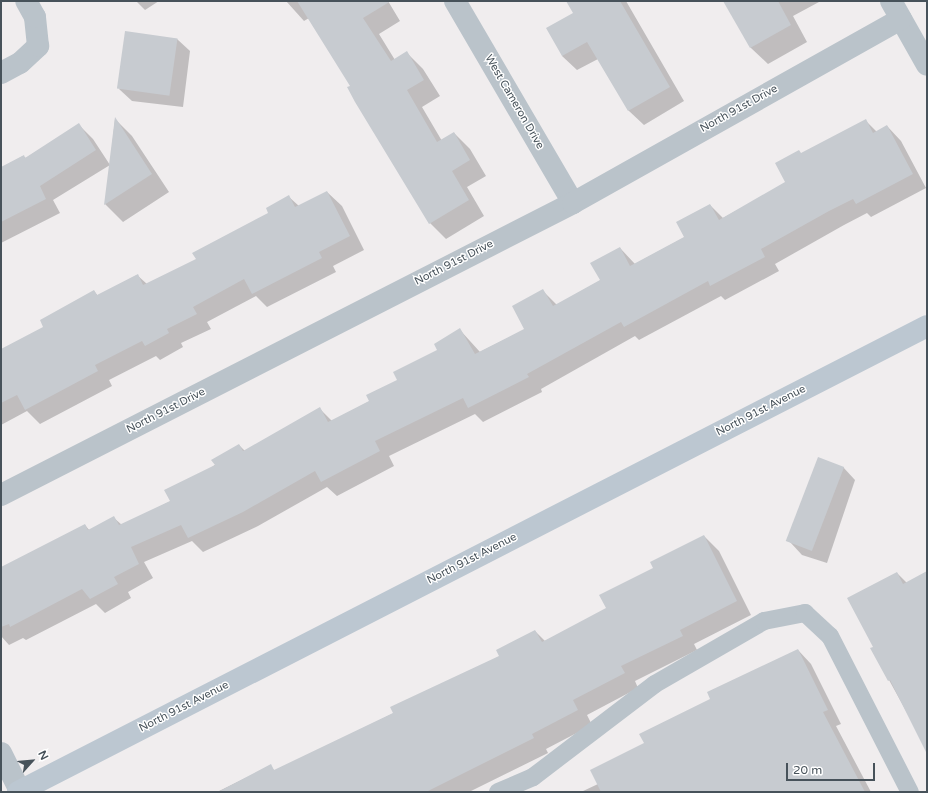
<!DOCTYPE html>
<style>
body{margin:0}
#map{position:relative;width:928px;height:793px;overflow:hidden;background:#f0edee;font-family:"Varela Round",sans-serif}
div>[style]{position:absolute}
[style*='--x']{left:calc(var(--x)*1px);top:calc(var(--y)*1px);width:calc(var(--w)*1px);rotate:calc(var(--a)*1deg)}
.shadow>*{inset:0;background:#0003}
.building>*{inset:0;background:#c7cbd0;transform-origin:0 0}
.service>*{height:18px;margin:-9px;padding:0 9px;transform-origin:9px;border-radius:9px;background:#bac3ca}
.minor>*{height:22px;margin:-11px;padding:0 11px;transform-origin:11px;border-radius:11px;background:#bac3ca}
.secondary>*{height:22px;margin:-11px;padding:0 11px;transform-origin:11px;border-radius:11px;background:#bcc7d1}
span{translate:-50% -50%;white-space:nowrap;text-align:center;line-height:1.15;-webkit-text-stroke:3px #fff;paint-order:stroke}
.street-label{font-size:11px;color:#47525a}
.frame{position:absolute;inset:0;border:2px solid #47525a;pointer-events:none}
.north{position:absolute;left:12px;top:741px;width:40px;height:40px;-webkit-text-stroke:3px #fff;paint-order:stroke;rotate:63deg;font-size:11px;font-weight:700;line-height:16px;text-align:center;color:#47525a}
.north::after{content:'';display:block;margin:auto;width:14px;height:18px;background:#47525a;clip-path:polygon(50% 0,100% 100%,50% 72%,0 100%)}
.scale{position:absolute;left:786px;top:763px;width:89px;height:18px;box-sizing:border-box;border:2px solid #47525a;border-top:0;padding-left:5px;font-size:12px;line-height:14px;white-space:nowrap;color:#47525a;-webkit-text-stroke:3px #fff;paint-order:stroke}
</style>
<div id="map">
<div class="shadow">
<i style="clip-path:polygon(136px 1px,159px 1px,145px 10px)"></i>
<i style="clip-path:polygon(286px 1px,388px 1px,400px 21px,379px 34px,395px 60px,407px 53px,423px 69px,440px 96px,422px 107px,442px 141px,454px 133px,470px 149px,486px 176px,467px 187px,484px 216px,446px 239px,430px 223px,356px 101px,352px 86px,309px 18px,304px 21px)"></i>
<i style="clip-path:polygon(568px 1px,626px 1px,684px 101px,644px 125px,629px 111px,598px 59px,577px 70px,562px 56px,575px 14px)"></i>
<i style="clip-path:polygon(724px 1px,818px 1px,819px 2px,793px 16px,807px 42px,768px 64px,751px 48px)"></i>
<i style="clip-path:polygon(177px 39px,190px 51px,183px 107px,132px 101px,119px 89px)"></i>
<i style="clip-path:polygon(115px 119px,132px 136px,169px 192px,123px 222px,105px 204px,110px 165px,53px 200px,60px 213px,1px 243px,1px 168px,23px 156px,26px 158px,79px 125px,93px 139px,110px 165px)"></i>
<i style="clip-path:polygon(866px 121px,877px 132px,887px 126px,901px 141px,926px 188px,871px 217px,867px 213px,844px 225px,775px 264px,779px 271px,725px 300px,721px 296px,639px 340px,635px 336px,541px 389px,542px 392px,483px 422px,475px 414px,389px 456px,394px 466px,337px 496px,327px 487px,258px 526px,203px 552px,192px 541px,144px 562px,153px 578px,128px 592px,131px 598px,105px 613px,96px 604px,26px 640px,23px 638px,9px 645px,1px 636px,1px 568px,85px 525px,90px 531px,114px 518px,122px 525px,171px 501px,239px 445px,245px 451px,320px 409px,332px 421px,370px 401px,438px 350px,460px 330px,480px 352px,526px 329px,543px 291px,557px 305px,601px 280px,620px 248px,635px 264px,685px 237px,710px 205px,723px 218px,787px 183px,802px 154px)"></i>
<i style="clip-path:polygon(327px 192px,342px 206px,364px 250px,333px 266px,336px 272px,267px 307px,256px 296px,207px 322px,211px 329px,181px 343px,183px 347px,160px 360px,156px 356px,109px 380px,112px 386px,40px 424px,27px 411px,1px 425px,1px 350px,45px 327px,94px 291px,98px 296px,137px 275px,147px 284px,197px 260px,270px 213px,289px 197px,299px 206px)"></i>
<i style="clip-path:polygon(843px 467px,855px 480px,827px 563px,802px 555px,790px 542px)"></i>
<i style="clip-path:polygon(704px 536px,719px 551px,751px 615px,694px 644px,697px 650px,635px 681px,638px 688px,587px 715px,592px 725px,546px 749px,548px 753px,469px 792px,217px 792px,270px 766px,275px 771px,394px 713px,500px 656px,535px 631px,545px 641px,607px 609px,655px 569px)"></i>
<i style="clip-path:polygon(897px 573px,907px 583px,927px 574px,927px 749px,889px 680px,874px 647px)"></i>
<i style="clip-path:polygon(798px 650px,811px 664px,841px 724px,836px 726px,871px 792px,581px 792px,598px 784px,645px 744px,711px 699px)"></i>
</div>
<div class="building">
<i style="clip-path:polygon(297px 1px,391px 1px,363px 18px,391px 61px,407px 51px,424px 80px,407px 90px,437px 142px,454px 132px,470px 160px,452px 171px,469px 200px,429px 224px,355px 102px,347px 87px,350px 86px)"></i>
<i style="clip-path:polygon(566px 1px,620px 1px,670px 87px,628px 111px,587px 42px,562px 56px,546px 28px,573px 13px)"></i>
<i style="clip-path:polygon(723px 1px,778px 1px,791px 25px,750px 48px)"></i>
<i style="left:125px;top:31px;width:53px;height:58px;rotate:8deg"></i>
<i style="clip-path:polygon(115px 117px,152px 174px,104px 205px)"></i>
<i style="clip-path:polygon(866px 119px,873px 133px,887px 125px,913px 174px,856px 204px,853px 199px,829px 211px,761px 249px,765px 257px,710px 286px,708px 281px,624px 327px,621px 322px,527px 374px,529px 377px,468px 408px,463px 398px,375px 441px,380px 451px,321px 482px,315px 471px,243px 512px,188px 538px,181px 525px,131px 547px,139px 564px,114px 577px,118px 584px,90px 599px,82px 589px,10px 627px,9px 624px,1px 627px,1px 567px,85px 524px,88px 530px,114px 516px,119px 525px,170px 501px,164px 490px,215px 465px,211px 460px,239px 444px,243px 451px,320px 407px,328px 422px,369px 401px,366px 395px,397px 380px,393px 372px,437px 350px,434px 344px,460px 328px,475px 354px,524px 329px,512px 306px,543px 289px,553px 306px,600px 280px,590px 263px,620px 247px,630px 266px,684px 237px,676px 222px,710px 204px,719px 220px,785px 182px,775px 163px,799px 150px,801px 153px)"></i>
<i style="clip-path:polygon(79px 123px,96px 150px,40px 186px,46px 199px,1px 222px,1px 167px,24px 155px,25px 158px)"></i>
<i style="clip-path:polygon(327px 191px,350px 236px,319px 252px,322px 258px,252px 294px,244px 279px,193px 307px,197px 314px,167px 329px,169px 333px,145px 346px,142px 341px,95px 365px,98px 371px,25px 410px,17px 395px,1px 403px,1px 349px,43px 327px,40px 320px,94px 290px,97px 295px,138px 274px,143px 285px,196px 259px,192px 253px,268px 213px,266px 208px,289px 195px,295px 207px)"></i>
<i style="left:818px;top:457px;width:28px;height:90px;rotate:21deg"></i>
<i style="clip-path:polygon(704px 535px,737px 601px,680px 630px,683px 636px,621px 666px,625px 673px,573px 700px,578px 710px,532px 734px,534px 738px,426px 792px,218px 792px,271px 764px,274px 770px,393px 713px,390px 707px,499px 656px,496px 650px,535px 630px,542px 642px,606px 608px,599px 595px,653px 568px,650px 562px)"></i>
<i style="clip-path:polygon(927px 571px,927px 754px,890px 680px,888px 681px,870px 648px,873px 647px,847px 598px,897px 572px,903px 584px)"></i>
<i style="clip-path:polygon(798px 649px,828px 710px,823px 712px,865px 792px,601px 792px,590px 770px,644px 743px,639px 734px,710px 699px,707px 692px)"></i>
</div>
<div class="service">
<i style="--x:498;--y:792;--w:38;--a:-23"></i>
<i style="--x:533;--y:777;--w:153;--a:-37.3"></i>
<i style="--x:655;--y:684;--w:126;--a:-30"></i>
<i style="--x:764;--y:621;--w:42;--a:-11"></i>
<i style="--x:805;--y:613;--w:34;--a:43"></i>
<i style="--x:830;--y:636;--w:175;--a:62.9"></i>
</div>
<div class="minor">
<i style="--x:455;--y:1;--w:234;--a:59.7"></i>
<i style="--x:891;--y:1;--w:73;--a:60.6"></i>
<i style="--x:1;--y:73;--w:21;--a:-28"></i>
<i style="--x:20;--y:63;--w:25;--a:-43"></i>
<i style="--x:38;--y:46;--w:29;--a:-96"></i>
<i style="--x:35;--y:17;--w:18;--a:-119"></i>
<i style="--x:1;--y:495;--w:642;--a:-27.04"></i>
<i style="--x:573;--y:203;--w:376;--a:-29.3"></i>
<i style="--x:1;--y:753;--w:42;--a:63.4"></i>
</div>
<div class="secondary">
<i style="--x:18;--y:792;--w:1021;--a:-27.14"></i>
</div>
<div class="street-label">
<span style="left:514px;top:102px;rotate:60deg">West Cameron Drive</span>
<span style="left:739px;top:109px;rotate:-29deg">North 91st Drive</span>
<span style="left:454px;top:263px;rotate:-27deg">North 91st Drive</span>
<span style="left:166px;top:411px;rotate:-27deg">North 91st Drive</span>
<span style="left:761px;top:411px;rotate:-27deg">North 91st Avenue</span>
<span style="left:472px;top:559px;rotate:-27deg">North 91st Avenue</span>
<span style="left:184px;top:707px;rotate:-27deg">North 91st Avenue</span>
</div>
<div class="frame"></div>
<div class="north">N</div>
<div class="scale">20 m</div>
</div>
